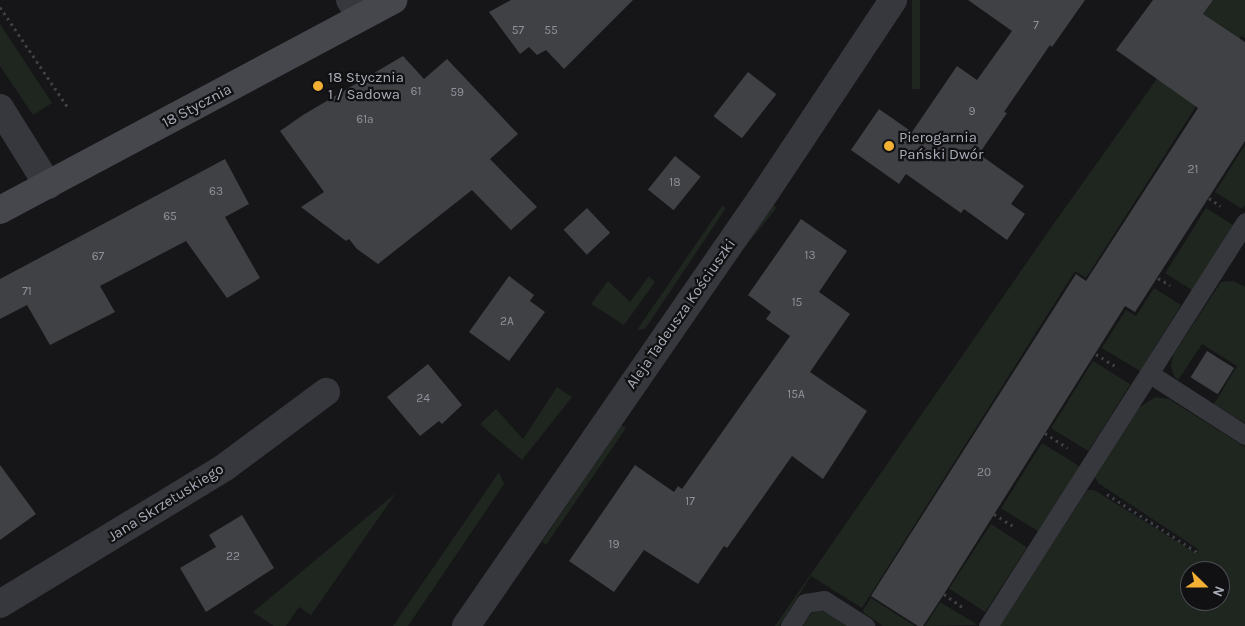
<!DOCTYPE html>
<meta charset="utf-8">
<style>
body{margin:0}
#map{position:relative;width:1245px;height:626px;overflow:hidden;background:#161618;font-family:Karla,sans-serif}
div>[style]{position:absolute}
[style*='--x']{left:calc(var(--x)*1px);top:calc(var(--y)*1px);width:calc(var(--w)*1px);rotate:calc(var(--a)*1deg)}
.green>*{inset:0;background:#1e261f;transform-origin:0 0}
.building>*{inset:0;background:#404145;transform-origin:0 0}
.path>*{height:3px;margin-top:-1.5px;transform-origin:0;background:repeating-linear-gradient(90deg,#3d3f44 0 2.5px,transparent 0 6.5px)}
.lane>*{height:19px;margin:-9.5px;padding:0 9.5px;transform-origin:9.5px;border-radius:9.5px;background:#37383d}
.street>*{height:28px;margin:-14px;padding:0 14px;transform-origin:14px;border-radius:14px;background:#37383d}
.secondary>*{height:28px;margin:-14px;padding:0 14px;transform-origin:14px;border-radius:14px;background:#45474d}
.dots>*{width:14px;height:14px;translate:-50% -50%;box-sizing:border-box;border:2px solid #111113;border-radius:50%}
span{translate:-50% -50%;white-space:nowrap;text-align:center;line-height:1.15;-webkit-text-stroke:4.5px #111113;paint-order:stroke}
.number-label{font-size:12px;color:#8e929b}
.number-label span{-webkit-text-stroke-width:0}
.poi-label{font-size:15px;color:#a8adb8}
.left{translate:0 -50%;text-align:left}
.street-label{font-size:15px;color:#a8adb8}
.north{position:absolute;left:1180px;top:561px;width:50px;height:50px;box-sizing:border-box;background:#111113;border:1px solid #4d4f55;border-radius:50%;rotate:112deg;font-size:14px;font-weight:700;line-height:20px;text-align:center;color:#a8adb8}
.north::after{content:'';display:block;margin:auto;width:18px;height:22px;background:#f2b134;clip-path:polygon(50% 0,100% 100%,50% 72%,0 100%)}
</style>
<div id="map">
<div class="green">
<i style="left:912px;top:0;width:8px;height:89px"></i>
<i style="clip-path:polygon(1213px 0,1245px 0,1245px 38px,1241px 36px,1086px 278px,1075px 271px,862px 608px,811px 576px,779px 626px,775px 626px,1050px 229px)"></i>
<i style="clip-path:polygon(0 24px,52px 103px,33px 115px,0 66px)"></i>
<i style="clip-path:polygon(1245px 145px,1245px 205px,1242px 209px,1215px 192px)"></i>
<i style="left:772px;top:204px;width:6px;height:86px;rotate:39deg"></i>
<i style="clip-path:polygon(722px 206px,726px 208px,645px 329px,637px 330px)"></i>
<i style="left:1206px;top:208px;width:32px;height:77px;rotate:32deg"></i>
<i style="clip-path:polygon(649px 276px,655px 282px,624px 325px,591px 304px,608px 281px,630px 302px)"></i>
<i style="clip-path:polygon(1233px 281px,1245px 287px,1245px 423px,1214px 404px,1237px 366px,1202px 344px,1178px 380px,1174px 376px,1171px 366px,1173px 355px,1221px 282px)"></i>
<i style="clip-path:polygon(1154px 288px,1181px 305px,1140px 371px,1102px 348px,1126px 310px,1136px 316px)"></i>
<i style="left:1093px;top:361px;width:44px;height:79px;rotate:32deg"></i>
<i style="clip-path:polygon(557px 387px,572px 397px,522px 460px,480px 424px,496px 409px,523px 439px)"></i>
<i style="clip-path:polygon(evenodd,1155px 397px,1169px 399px,1245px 447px,1245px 626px,1000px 626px,1087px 490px,1094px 490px,1197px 554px,1198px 549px,1098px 483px,1095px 477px,1137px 409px,1155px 397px,1190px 571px,1220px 571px,1220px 601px,1190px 601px,1190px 571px)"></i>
<i style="clip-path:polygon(621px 425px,626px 428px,546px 545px,542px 542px)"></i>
<i style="left:1042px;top:443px;width:44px;height:77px;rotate:32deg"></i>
<i style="clip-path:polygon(499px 472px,504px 484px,408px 626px,393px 626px)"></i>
<i style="clip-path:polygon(396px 493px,311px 615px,299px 607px,286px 626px,274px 626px,253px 612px)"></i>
<i style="left:991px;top:524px;width:43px;height:77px;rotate:33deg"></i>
<i style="clip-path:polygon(871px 598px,915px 626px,883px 626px,864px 613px,863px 610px)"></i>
<i style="clip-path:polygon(940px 602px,978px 625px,925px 626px)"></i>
<i style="clip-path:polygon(820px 610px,829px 614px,847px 626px,801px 626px,812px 613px)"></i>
</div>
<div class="building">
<i style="clip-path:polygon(511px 0,633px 0,564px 69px,546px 50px,537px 55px,529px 47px,520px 54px,489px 12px)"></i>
<i style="clip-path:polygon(968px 0,1085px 0,1052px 47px,1050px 45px,1004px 112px,1007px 113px,979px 154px,1024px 186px,1011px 204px,1025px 214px,1007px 240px,964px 209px,961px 213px,906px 174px,899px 184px,851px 150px,879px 109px,912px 132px,957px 66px,977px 80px,1012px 31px)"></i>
<i style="clip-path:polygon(1153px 0,1213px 0,1203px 14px,1245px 42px,1245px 141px,1135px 312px,1125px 306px,944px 594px,923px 626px,918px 626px,871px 596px,1076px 274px,1086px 281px,1198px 108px,1116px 50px)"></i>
<i style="clip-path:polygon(403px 56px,424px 79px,447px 59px,518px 134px,490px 159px,537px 207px,511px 230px,472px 190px,378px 264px,357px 249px,349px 239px,346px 241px,301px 207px,324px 192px,280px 131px,303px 115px)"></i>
<i style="left:748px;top:72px;width:36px;height:56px;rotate:38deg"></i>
<i style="left:675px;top:156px;width:33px;height:43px;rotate:39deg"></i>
<i style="clip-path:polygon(225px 159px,249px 204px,225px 217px,260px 278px,227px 298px,186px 241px,100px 286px,115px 312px,50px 345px,27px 305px,0 319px,0 279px)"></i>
<i style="left:587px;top:208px;width:34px;height:32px;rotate:47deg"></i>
<i style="clip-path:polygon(801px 219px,847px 251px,819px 292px,850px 314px,810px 372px,867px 411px,823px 479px,792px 456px,727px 548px,724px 546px,698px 584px,644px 550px,614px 592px,569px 561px,635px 465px,674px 492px,678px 486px,682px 489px,790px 336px,766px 319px,771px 312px,748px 295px)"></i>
<i style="clip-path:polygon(509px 276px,534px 295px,530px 301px,545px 312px,509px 361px,469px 332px)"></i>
<i style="left:1207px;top:351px;width:32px;height:31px;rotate:32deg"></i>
<i style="clip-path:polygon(428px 364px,462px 405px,442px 424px,439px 421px,420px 436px,387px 397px)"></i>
<i style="clip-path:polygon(0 465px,36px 514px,0 540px)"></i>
<i style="clip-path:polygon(242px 515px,274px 568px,206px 612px,180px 568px,216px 547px,209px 535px)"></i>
</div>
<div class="path">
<i style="--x:0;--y:7;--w:120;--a:55.9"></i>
<i style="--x:1209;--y:198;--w:14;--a:34"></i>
<i style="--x:1158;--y:278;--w:14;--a:30"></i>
<i style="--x:1096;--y:354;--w:26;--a:32"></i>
<i style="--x:1045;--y:433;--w:27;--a:33"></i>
<i style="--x:1107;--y:494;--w:107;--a:32.8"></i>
<i style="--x:994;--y:514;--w:25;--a:32"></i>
<i style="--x:944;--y:594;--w:24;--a:35"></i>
</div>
<div class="lane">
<i style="--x:1150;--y:374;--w:113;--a:32.7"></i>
<i style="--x:790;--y:626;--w:27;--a:-57"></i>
<i style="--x:805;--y:603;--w:19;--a:-9"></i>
<i style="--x:824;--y:600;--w:49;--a:32.4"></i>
<i style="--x:988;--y:626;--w:479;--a:-57.5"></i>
</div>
<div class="street">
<i style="--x:350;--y:0;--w:20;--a:57"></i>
<i style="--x:0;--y:108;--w:91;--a:58.1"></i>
<i style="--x:0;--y:604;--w:263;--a:-31.3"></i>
<i style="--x:225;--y:467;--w:126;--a:-36.6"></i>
<i style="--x:466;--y:626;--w:530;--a:-55.38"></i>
<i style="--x:767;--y:190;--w:228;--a:-56.4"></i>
</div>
<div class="secondary">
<i style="--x:0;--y:210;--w:446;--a:-28.1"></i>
</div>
<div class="dots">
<i style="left:318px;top:86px;background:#f2b134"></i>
<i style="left:889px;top:146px;background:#f2b134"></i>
</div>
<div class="number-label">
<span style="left:1036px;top:26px">7</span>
<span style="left:518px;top:31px">57</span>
<span style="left:551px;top:31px">55</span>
<span style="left:416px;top:92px">61</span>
<span style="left:457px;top:93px">59</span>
<span style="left:972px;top:112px">9</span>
<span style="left:365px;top:120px">61a</span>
<span style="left:1193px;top:170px">21</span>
<span style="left:675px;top:183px">18</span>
<span style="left:216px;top:192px">63</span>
<span style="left:170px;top:217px">65</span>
<span style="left:810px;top:256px">13</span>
<span style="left:98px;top:257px">67</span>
<span style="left:27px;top:292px">71</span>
<span style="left:797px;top:303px">15</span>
<span style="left:507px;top:322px">2A</span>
<span style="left:796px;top:395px">15A</span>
<span style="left:423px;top:399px">24</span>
<span style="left:984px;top:473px">20</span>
<span style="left:690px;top:502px">17</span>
<span style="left:614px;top:545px">19</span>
<span style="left:233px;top:557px">22</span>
</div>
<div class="poi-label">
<span class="left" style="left:328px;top:86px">18 Stycznia<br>1 / Sadowa</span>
<span class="left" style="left:899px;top:146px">Pierogarnia<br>Pański Dwór</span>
</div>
<div class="street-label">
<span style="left:197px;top:106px;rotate:-28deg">18 Stycznia</span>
<span style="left:681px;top:314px;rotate:-55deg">Aleja Tadeusza Kościuszki</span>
<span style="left:166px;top:503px;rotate:-32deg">Jana Skrzetuskiego</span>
</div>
<div class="north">N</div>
</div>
